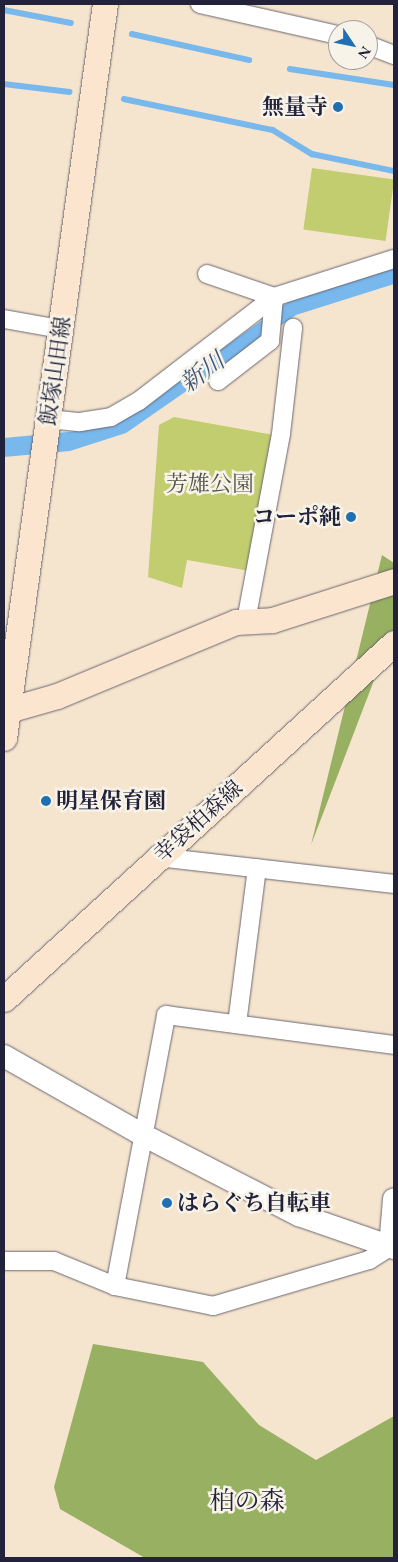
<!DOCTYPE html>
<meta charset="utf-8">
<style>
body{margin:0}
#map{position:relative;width:398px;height:1562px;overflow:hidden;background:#f5e5cf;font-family:"EB Garamond","Noto Serif JP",serif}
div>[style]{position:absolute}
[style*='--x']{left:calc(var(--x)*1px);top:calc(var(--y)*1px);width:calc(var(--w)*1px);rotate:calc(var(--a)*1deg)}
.green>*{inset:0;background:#c1cd6e;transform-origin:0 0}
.forest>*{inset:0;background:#98b061}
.water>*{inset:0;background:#78b8ed}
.stream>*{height:5.5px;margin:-2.75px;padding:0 2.75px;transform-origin:2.75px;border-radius:2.75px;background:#78b8ed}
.roads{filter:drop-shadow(0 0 1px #6c666f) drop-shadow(0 0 1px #6c666f)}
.minor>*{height:18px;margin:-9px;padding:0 9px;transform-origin:9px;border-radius:9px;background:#fff}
.tertiary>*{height:22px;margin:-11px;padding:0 11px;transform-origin:11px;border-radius:11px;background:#fff}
.secondary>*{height:25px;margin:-12.5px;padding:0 12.5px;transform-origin:12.5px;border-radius:12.5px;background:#fbe5cf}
.dots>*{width:14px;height:14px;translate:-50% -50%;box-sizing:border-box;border:2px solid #f7f3e8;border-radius:50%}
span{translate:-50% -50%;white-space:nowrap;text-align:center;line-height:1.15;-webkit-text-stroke:5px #f7f3e8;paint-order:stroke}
.poi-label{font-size:22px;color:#22223b;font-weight:700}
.right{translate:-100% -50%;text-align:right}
.left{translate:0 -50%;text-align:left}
.street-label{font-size:22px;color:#22223b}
.park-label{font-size:22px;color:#52554a}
.water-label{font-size:24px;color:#405679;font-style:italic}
.quarter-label{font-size:25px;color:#22223b}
.frame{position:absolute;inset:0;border:5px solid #22223b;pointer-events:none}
.north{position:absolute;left:328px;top:20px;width:50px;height:50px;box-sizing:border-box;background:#f7f3e8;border:1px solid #a29fa3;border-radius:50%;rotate:124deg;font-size:14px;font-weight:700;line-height:20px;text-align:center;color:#22223b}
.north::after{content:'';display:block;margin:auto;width:18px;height:22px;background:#1f6fb2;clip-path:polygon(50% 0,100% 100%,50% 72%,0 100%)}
</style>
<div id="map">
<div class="green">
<i style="left:312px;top:168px;width:83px;height:62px;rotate:8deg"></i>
<i style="clip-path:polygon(174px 417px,274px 435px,250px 571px,187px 560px,182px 588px,148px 577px,159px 425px)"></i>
</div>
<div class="forest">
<i style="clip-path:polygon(382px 555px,394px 563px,394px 628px,311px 845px)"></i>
<i style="clip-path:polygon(93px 1344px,203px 1362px,259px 1425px,316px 1460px,394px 1416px,394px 1558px,145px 1558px,60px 1509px,54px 1487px)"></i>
</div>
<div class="water">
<i style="clip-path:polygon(394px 264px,394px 284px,296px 315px,126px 433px,70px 451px,4px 457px,4px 438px,78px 431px,169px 386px,295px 297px)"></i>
</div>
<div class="stream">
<i style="--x:4;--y:10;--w:68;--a:11"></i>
<i style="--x:132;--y:34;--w:120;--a:12.5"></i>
<i style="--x:290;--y:69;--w:105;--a:8.7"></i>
<i style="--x:4;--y:84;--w:66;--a:6.9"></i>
<i style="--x:124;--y:99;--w:152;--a:11.8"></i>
<i style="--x:273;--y:130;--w:46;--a:31.6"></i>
<i style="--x:312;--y:154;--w:84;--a:11.7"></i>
</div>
<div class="roads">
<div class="minor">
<i style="--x:200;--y:4;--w:141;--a:12.7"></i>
<i style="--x:368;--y:45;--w:28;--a:21"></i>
<i style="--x:207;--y:274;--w:71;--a:18.9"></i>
<i style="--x:4;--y:319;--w:57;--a:10.1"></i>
<i style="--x:218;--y:381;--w:66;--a:-37.6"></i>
<i style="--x:270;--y:341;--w:44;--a:-84.8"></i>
<i style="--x:274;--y:297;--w:126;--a:-17.6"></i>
<i style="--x:49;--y:419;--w:31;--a:6"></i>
<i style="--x:80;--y:422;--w:31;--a:-9"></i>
<i style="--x:111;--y:417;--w:32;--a:-30"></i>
<i style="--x:139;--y:401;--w:170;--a:-37.6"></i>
<i style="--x:246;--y:621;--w:190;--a:-79.4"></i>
<i style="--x:281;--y:434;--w:107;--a:-83.5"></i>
<i style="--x:158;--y:857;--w:238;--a:6.5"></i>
<i style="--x:237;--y:1024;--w:157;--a:-82.7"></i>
<i style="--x:4;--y:1261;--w:50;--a:0"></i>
<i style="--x:54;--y:1261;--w:66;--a:22.3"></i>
<i style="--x:115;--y:1286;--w:100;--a:11.5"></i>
<i style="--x:213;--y:1306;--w:163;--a:-16.4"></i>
<i style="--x:369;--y:1260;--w:25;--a:-32"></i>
<i style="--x:115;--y:1286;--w:276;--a:-79.3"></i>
<i style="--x:166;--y:1015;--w:230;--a:7.5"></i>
</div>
<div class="tertiary">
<i style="--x:4;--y:1056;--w:162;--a:29.6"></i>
<i style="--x:145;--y:1136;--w:173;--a:27.2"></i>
<i style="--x:299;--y:1215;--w:101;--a:19.2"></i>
<i style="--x:390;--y:1247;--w:48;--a:-85.2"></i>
</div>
<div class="secondary">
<i style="--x:8;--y:710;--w:51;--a:-15.9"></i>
<i style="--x:57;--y:696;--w:194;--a:-22.5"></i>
<i style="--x:236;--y:622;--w:36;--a:-3"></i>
<i style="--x:272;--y:620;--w:128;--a:-17.7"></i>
<i style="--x:4;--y:738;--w:741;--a:-82.17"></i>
<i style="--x:4;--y:999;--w:528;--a:-42.39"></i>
</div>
</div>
<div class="dots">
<i style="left:338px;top:107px;background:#1f6fb2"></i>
<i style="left:351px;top:517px;background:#1f6fb2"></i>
<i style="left:46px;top:801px;background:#1f6fb2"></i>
<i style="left:167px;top:1203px;background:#1f6fb2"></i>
</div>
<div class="poi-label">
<span class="right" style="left:328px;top:107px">無量寺</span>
<span class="right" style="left:341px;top:517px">コーポ純</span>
<span class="left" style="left:56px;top:801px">明星保育園</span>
<span class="left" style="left:177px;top:1203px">はらぐち自転車</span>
</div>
<div class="street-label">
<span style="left:55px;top:371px;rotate:-82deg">飯塚山田線</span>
<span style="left:198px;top:821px;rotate:-42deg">幸袋柏森線</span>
</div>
<div class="park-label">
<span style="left:210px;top:484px">芳雄公園</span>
</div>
<div class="water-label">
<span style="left:202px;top:372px;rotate:-37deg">新川</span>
</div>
<div class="quarter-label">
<span style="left:247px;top:1500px">柏の森</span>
</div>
<div class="frame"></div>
<div class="north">N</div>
</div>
